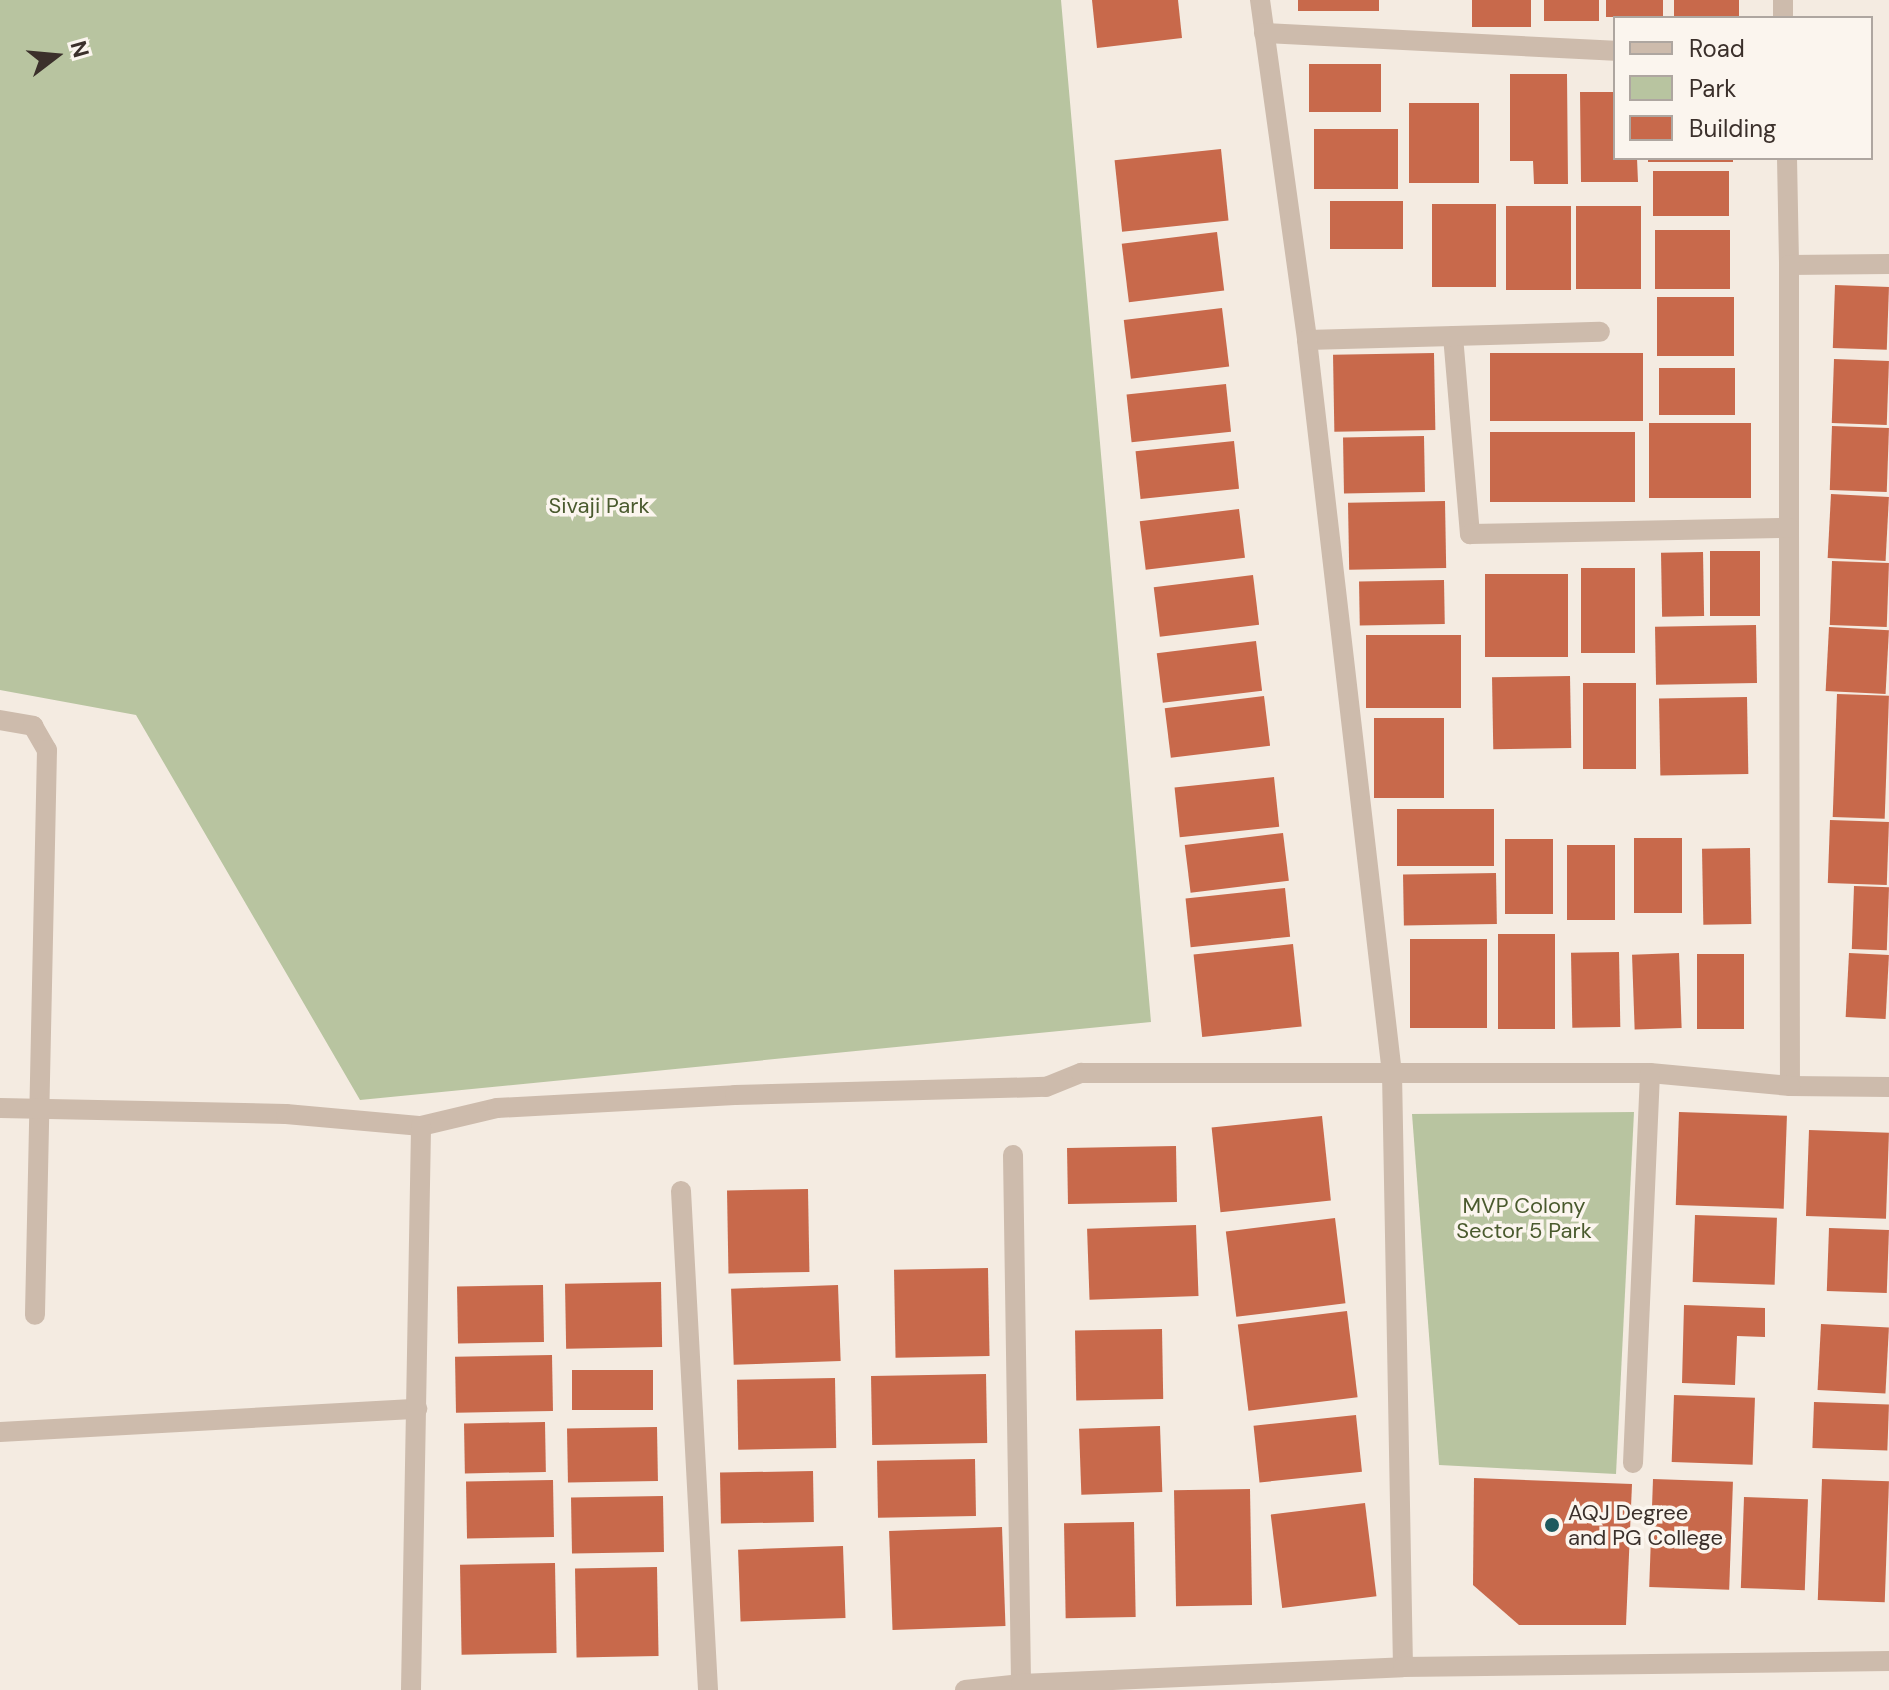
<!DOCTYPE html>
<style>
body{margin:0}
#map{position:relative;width:1889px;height:1690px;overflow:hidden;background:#f4ebe1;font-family:"DM Sans",sans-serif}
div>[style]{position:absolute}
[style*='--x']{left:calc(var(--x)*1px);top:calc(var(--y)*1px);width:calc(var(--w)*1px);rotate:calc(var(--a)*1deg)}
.green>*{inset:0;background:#b8c4a0}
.building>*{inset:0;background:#c8694b;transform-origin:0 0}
.minor>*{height:20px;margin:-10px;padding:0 10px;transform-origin:10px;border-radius:10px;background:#cdbbac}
.dots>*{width:22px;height:22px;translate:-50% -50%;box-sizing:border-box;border:4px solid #fbf5ee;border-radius:50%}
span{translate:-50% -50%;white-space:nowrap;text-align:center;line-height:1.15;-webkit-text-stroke:7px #fbf5ee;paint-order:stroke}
.park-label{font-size:22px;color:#4a5a2e}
.poi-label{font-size:22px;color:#3b302b}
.left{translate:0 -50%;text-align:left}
.legend{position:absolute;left:1613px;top:16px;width:260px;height:144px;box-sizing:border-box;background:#fbf5ee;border:2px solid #aea6a0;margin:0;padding:10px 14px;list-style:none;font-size:24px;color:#3b302b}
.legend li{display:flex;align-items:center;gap:16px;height:40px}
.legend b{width:40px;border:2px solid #aea6a0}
.north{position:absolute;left:16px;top:16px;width:80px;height:80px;-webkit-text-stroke:6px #fbf5ee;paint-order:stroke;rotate:74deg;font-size:22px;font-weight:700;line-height:32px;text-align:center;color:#3b302b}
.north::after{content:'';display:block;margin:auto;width:28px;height:36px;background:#3b302b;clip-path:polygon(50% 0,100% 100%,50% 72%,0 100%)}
</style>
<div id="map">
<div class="green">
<i style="clip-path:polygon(0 0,1061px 0,1151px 1022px,360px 1100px,136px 715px,0 690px)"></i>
<i style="clip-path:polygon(1634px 1112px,1616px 1474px,1439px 1465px,1412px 1114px)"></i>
</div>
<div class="building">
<i style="clip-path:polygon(1092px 0,1178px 0,1182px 38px,1097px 48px)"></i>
<i style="left:1298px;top:0;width:81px;height:11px"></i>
<i style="left:1472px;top:0;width:59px;height:27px"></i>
<i style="left:1544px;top:0;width:55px;height:21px"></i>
<i style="left:1606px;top:0;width:57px;height:17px"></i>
<i style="left:1674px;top:0;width:65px;height:18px"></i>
<i style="left:1309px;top:64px;width:72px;height:48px"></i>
<i style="clip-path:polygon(1510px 74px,1567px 74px,1568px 184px,1534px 184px,1533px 161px,1510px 161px)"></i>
<i style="clip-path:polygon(1580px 92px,1615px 92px,1615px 158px,1637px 158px,1638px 182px,1581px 182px)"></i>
<i style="left:1409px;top:103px;width:70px;height:80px"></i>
<i style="left:1314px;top:129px;width:84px;height:60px"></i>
<i style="left:1221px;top:149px;width:72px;height:107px;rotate:84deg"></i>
<i style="left:1648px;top:158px;width:85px;height:4px"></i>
<i style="left:1653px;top:171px;width:76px;height:45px"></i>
<i style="left:1330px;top:201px;width:73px;height:48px"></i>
<i style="left:1432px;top:204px;width:64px;height:83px"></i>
<i style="left:1506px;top:206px;width:65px;height:84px"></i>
<i style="left:1576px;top:206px;width:65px;height:83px"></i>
<i style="left:1655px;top:230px;width:75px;height:59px"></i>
<i style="left:1217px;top:232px;width:59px;height:96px;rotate:83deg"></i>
<i style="left:1835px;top:285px;width:54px;height:63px;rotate:2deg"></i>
<i style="left:1657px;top:297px;width:77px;height:59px"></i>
<i style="left:1222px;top:308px;width:59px;height:99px;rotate:83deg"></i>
<i style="left:1434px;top:353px;width:77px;height:101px;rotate:89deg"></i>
<i style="left:1643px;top:353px;width:68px;height:153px;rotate:90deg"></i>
<i style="left:1834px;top:359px;width:55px;height:64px;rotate:2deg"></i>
<i style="left:1659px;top:368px;width:76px;height:47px"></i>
<i style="left:1226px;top:384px;width:48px;height:100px;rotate:84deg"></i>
<i style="left:1751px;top:423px;width:75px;height:102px;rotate:90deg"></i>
<i style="left:1832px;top:426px;width:57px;height:64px;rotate:2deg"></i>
<i style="left:1635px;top:432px;width:70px;height:145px;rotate:90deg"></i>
<i style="left:1424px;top:436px;width:56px;height:81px;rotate:89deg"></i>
<i style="left:1234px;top:441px;width:48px;height:99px;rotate:84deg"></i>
<i style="left:1831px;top:494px;width:58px;height:64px;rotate:3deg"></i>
<i style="left:1445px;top:501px;width:67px;height:97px;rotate:89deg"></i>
<i style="left:1239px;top:509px;width:49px;height:100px;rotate:83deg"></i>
<i style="left:1710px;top:551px;width:50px;height:65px"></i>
<i style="left:1703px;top:552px;width:64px;height:42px;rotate:89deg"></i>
<i style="left:1832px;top:561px;width:57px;height:64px;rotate:2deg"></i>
<i style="left:1581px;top:568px;width:54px;height:85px"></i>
<i style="left:1568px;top:574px;width:83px;height:83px;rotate:90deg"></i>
<i style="left:1253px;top:575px;width:50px;height:100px;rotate:83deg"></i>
<i style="left:1444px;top:580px;width:44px;height:85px;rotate:89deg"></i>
<i style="left:1756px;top:625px;width:58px;height:101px;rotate:89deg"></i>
<i style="left:1829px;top:627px;width:60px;height:64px;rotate:3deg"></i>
<i style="left:1461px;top:635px;width:73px;height:95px;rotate:90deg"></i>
<i style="left:1256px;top:641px;width:50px;height:100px;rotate:83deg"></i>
<i style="left:1570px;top:676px;width:72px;height:78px;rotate:89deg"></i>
<i style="left:1583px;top:683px;width:53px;height:86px"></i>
<i style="left:1837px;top:694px;width:52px;height:123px;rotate:2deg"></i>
<i style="left:1264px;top:696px;width:50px;height:100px;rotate:83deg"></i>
<i style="left:1747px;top:697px;width:77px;height:88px;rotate:89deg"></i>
<i style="left:1374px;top:718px;width:70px;height:80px"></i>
<i style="left:1274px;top:777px;width:50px;height:100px;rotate:84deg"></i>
<i style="left:1397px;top:809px;width:97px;height:57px"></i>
<i style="left:1830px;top:820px;width:59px;height:63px;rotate:2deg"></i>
<i style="left:1283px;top:833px;width:48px;height:99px;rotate:83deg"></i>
<i style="left:1634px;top:838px;width:48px;height:75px"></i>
<i style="left:1505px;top:839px;width:48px;height:75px"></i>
<i style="left:1567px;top:845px;width:48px;height:75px"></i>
<i style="left:1750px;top:848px;width:76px;height:48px;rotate:89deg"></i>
<i style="left:1496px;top:873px;width:51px;height:93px;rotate:89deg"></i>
<i style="left:1854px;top:886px;width:35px;height:63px;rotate:2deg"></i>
<i style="left:1285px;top:888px;width:49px;height:100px;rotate:84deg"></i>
<i style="left:1555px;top:934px;width:95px;height:57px;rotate:90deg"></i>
<i style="left:1487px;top:939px;width:89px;height:77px;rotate:90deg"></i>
<i style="left:1293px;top:944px;width:83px;height:100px;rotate:84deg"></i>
<i style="left:1619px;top:952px;width:75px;height:48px;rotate:89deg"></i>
<i style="left:1679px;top:953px;width:75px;height:47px;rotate:88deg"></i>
<i style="left:1849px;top:953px;width:40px;height:64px;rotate:3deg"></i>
<i style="left:1697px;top:954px;width:47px;height:75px"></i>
<i style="left:1679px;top:1112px;width:108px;height:93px;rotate:2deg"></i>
<i style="left:1322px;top:1116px;width:85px;height:111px;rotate:84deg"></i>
<i style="left:1809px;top:1130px;width:80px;height:86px;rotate:2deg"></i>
<i style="left:1176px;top:1146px;width:56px;height:109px;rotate:89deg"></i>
<i style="left:808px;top:1189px;width:83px;height:81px;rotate:89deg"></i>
<i style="left:1695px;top:1215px;width:82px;height:67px;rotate:2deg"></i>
<i style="left:1335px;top:1218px;width:86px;height:110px;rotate:83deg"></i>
<i style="left:1196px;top:1225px;width:71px;height:109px;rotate:88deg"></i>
<i style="left:1829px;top:1228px;width:60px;height:63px;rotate:2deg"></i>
<i style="left:988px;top:1268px;width:88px;height:94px;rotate:89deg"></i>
<i style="left:661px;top:1282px;width:65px;height:96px;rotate:89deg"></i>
<i style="left:543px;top:1285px;width:57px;height:86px;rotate:89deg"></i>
<i style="left:838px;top:1285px;width:76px;height:107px;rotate:88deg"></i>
<i style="clip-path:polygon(1684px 1305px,1765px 1308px,1765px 1337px,1737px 1336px,1735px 1385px,1682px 1383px)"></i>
<i style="left:1347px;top:1311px;width:87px;height:110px;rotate:83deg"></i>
<i style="left:1821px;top:1324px;width:68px;height:66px;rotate:3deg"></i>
<i style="left:1162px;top:1329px;width:70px;height:87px;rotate:89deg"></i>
<i style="left:552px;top:1355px;width:56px;height:97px;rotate:89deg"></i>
<i style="left:653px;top:1370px;width:40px;height:81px;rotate:90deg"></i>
<i style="left:986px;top:1374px;width:69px;height:115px;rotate:89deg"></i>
<i style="left:835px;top:1378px;width:70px;height:98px;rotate:89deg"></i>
<i style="left:1674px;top:1395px;width:81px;height:67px;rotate:2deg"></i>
<i style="left:1814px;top:1402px;width:75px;height:46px;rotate:2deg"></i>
<i style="left:1356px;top:1415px;width:57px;height:103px;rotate:84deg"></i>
<i style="left:545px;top:1422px;width:50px;height:81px;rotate:89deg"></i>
<i style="left:1160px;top:1426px;width:66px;height:81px;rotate:88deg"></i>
<i style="left:657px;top:1427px;width:54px;height:90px;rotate:89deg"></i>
<i style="left:975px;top:1459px;width:57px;height:98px;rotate:89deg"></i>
<i style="left:813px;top:1471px;width:51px;height:93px;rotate:89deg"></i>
<i style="clip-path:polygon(1474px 1478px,1632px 1484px,1626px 1625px,1519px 1625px,1473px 1585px)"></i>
<i style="left:1653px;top:1479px;width:80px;height:108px;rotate:2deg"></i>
<i style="left:1822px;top:1479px;width:67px;height:121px;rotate:2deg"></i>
<i style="left:553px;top:1480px;width:57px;height:87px;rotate:89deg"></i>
<i style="left:1250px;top:1489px;width:116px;height:76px;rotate:89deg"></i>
<i style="left:663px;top:1496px;width:56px;height:92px;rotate:89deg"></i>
<i style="left:1744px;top:1497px;width:64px;height:91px;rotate:2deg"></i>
<i style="left:1365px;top:1503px;width:94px;height:95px;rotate:83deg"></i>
<i style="left:1134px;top:1522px;width:95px;height:70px;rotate:89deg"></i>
<i style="left:1002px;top:1527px;width:99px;height:113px;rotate:88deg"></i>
<i style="left:843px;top:1546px;width:72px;height:105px;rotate:88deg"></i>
<i style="left:555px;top:1563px;width:90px;height:95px;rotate:89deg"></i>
<i style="left:657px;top:1567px;width:89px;height:82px;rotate:89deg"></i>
</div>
<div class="minor">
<i style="--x:1260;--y:0;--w:343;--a:82.1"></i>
<i style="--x:1307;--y:340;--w:738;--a:83.39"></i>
<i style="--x:1392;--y:1073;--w:594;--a:88.94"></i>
<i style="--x:1783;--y:0;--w:18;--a:90"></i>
<i style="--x:1264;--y:33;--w:351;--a:2.9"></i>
<i style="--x:1787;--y:158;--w:107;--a:88.9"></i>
<i style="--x:1889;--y:264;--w:100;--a:179.4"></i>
<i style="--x:1789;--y:265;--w:263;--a:90"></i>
<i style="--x:1789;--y:528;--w:558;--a:89.9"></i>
<i style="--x:1790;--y:1086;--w:99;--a:0.6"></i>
<i style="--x:1453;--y:336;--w:199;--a:85.1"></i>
<i style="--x:1470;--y:534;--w:319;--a:-1.1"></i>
<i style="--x:1307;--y:340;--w:293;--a:-1.6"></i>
<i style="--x:0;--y:720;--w:34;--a:10"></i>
<i style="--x:33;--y:726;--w:28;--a:60"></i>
<i style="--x:47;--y:750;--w:565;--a:91.22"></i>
<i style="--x:0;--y:1108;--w:286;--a:1.2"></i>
<i style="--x:286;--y:1114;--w:136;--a:5.1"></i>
<i style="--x:421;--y:1126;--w:78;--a:-13.3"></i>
<i style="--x:497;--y:1108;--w:238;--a:-3.1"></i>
<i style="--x:735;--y:1095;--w:311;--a:-1.5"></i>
<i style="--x:1046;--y:1087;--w:38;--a:-22"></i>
<i style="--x:1081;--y:1073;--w:569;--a:0"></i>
<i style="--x:1650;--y:1073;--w:141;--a:5.3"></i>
<i style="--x:1013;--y:1155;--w:529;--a:89.13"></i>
<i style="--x:681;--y:1191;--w:500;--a:86.9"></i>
<i style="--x:0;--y:1432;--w:418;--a:-3.2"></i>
<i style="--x:1633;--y:1463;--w:390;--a:-87.5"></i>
<i style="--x:411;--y:1690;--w:564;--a:-88.98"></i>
<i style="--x:965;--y:1690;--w:56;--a:-6.1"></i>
<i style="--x:1021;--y:1684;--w:382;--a:-2.5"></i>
<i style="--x:1403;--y:1667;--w:486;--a:-0.7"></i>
</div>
<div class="dots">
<i style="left:1552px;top:1525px;background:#1f5a5e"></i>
</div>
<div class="park-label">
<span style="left:599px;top:506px">Sivaji Park</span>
<span style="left:1524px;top:1218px">MVP Colony<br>Sector 5 Park</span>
</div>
<div class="poi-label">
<span class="left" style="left:1568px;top:1525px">AQJ Degree<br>and PG College</span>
</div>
<ul class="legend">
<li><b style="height:10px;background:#cdbbac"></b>Road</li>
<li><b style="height:22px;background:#b8c4a0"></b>Park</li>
<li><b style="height:22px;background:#c8694b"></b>Building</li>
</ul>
<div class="north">N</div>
</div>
